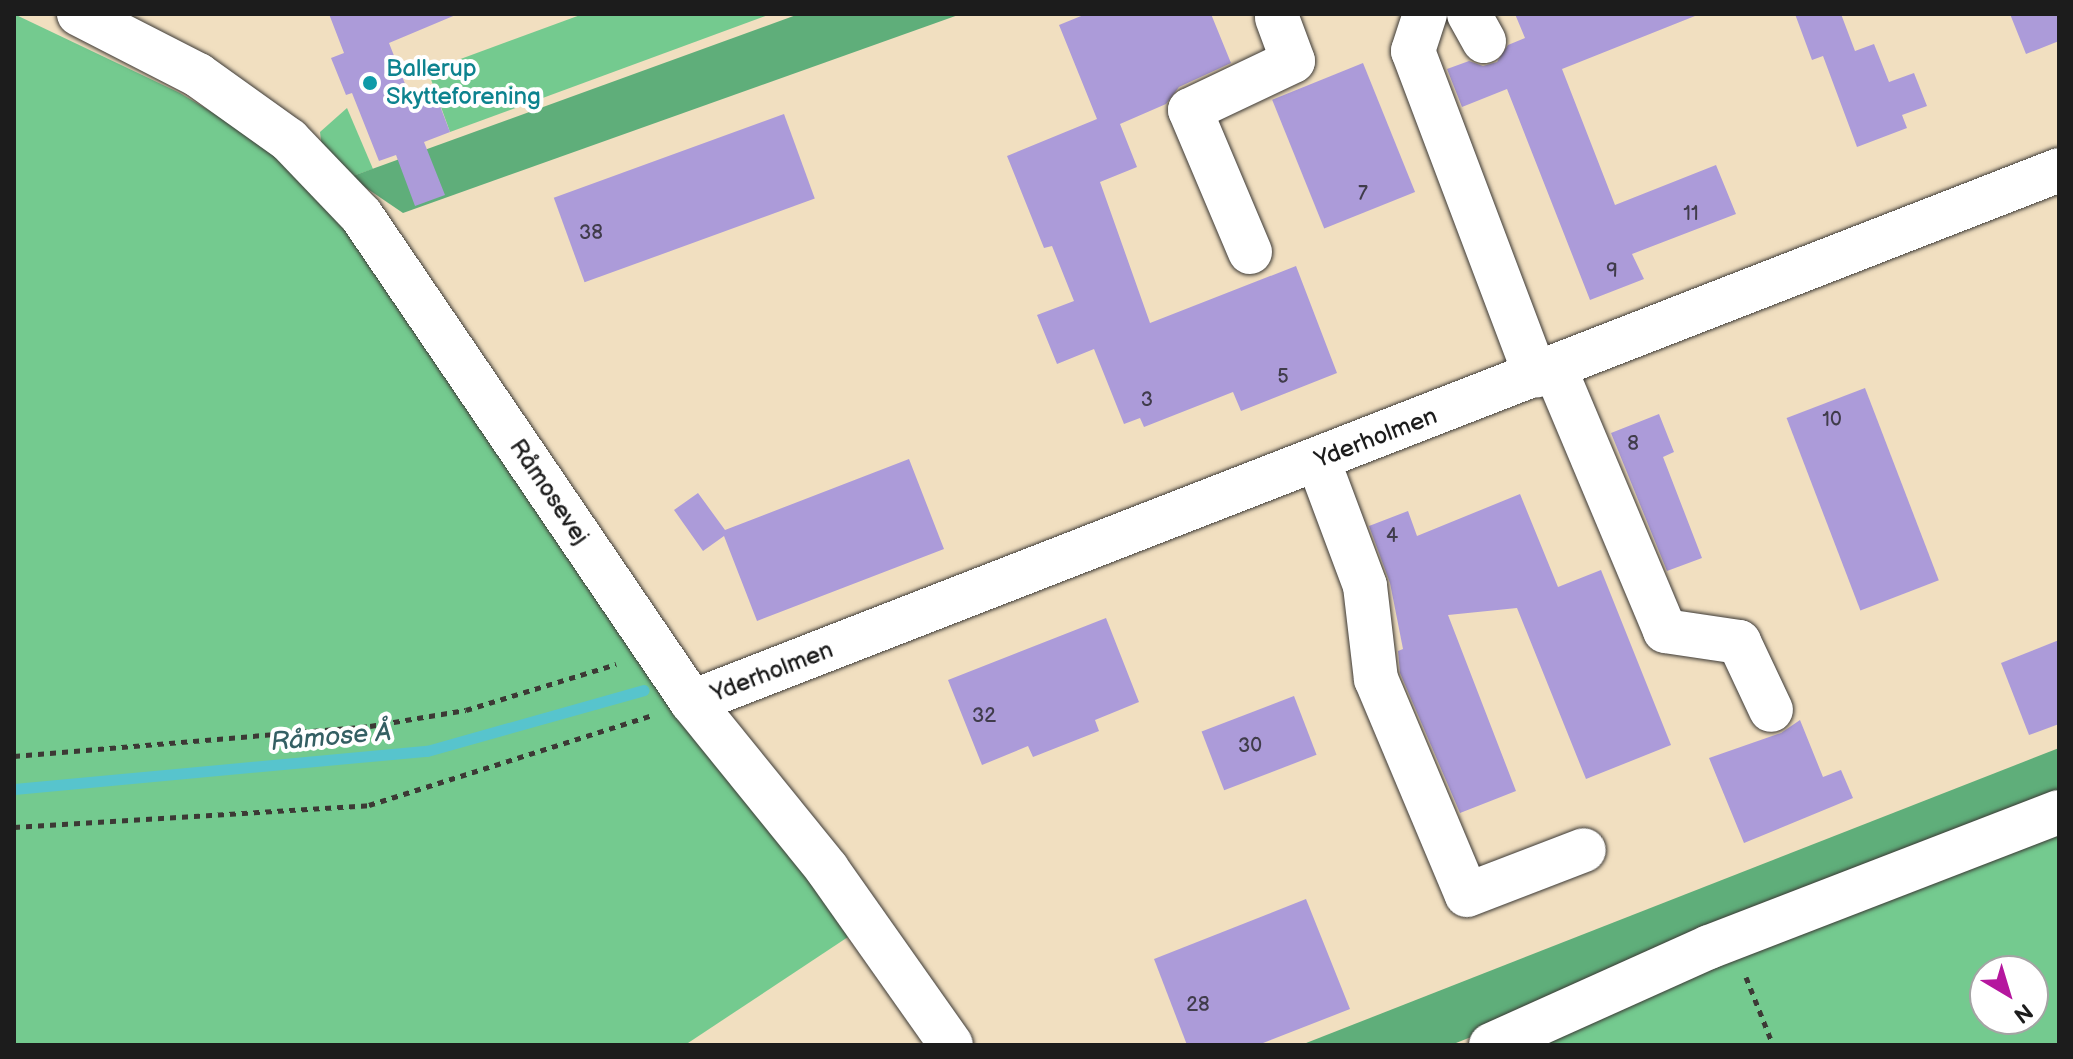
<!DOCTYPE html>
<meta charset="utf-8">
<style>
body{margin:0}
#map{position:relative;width:2073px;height:1059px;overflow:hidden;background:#f1dfc0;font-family:"Balsamiq Sans",sans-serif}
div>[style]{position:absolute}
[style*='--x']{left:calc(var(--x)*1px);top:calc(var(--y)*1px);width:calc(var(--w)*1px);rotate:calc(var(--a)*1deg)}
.green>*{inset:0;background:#74ca8f}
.forest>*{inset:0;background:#5fae7a}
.stream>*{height:11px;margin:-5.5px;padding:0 5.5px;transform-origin:5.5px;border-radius:5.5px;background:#57c4cd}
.building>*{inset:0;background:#ac9bd9;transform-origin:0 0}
.path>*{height:5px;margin-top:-2.5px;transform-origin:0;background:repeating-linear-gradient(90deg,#3c3935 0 6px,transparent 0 12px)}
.roads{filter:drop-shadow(0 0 2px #3c3935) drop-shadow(0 0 2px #3c3935)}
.minor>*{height:44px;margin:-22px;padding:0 22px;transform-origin:22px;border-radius:22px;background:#fff}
.dots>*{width:22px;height:22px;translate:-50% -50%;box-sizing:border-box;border:4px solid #fff;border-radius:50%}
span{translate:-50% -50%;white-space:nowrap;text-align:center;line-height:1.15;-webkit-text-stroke:8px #fff;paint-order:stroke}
.number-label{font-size:20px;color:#403c4b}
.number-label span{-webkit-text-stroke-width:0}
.culture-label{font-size:24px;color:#0d838f}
.left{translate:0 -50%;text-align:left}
.street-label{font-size:24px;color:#1c1c1c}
.water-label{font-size:26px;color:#345f63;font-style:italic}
.frame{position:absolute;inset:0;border:16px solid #1c1c1c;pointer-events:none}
.north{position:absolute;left:1969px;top:955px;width:80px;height:80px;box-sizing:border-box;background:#fff;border:2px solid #a4a4a4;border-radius:50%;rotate:142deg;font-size:22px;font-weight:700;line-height:32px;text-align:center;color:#1c1c1c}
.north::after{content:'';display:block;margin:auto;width:28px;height:36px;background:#b5179e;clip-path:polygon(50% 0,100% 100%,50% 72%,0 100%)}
</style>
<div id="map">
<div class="green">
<i style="clip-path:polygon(14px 14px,180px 93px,273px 149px,346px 228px,851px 935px,685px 1045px,14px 1045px)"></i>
<i style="clip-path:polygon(583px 14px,771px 14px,450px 132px,428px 71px)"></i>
<i style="clip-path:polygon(347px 108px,373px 169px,350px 177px,322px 147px,320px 132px)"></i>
<i style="clip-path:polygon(evenodd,2059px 803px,2059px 1045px,1474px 1045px,2059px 803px,1985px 971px,2033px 971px,2033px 1019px,1985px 1019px,1985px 971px)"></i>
</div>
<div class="forest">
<i style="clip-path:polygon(799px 14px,961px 14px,403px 213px,350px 177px)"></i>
<i style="clip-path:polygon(2059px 748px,2059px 803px,1451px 1045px,1301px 1045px)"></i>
</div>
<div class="stream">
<i style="--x:14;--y:789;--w:415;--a:-5.3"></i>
<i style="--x:427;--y:751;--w:225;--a:-15.7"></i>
</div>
<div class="building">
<i style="clip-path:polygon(329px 14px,458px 14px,389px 43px,411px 99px,434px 90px,450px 132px,424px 142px,445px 195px,415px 206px,396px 155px,379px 161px,352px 93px,346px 95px,331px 58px,344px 53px)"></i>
<i style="clip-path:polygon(1086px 14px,1211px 14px,1231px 63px,1179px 87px,1166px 104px,1120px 124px,1137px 167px,1100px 182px,1150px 323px,1296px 266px,1337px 373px,1241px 411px,1233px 392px,1144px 427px,1140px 418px,1124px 424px,1094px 349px,1057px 364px,1037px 315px,1074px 301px,1052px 246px,1044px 248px,1007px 156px,1097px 119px,1059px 25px)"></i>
<i style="clip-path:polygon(1515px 14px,1700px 14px,1562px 69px,1615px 205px,1716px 165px,1736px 214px,1632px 254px,1644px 279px,1590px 300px,1507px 89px,1462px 107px,1447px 69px,1469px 61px,1483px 66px,1497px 62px,1508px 45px,1525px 38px)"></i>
<i style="clip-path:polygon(1795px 14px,1841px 14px,1855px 51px,1874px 44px,1889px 82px,1914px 73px,1927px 106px,1902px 115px,1907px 128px,1857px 147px,1823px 56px,1812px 60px)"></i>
<i style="clip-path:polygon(2010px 14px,2059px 14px,2059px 41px,2026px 54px)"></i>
<i style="left:1363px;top:63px;width:139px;height:98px;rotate:68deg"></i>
<i style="left:784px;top:114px;width:90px;height:245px;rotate:70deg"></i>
<i style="left:1865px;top:388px;width:206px;height:84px;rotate:69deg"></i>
<i style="clip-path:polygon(1659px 414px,1674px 452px,1663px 457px,1702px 558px,1667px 571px,1611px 433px)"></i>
<i style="clip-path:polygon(909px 459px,944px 549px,757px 621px,724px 536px,703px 551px,674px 510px,698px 493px,725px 530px)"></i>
<i style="clip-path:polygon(1520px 494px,1558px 587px,1601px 570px,1671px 745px,1586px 779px,1517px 608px,1448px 615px,1516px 791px,1460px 813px,1400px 673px,1398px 651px,1403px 649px,1390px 583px,1369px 526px,1408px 511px,1417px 536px)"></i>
<i style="clip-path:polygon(1106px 618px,1139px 702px,1095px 720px,1099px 731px,1033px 757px,1028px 746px,982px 765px,948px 680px)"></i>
<i style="clip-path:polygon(2059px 640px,2059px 724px,2029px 735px,2001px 663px)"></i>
<i style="left:1294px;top:696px;width:63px;height:99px;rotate:69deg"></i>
<i style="clip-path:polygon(1800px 720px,1823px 777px,1841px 770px,1853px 798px,1744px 843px,1709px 758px,1781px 733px)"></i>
<i style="clip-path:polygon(1306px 899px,1350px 1009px,1258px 1045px,1187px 1045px,1154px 959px)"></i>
</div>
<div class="path">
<i style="--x:14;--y:756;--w:357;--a:-4.8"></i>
<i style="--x:370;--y:726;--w:97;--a:-9.5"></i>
<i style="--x:466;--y:710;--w:157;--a:-17"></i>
<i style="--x:14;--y:827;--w:356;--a:-3.5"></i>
<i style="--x:369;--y:805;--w:298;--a:-17.6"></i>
<i style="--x:1746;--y:977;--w:73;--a:68.3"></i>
</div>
<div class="roads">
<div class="minor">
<i style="--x:79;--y:14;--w:134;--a:27.1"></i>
<i style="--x:198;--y:75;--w:112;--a:35.5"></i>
<i style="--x:289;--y:140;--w:104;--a:46.2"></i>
<i style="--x:361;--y:215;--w:589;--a:55.8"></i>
<i style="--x:692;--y:702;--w:215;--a:51"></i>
<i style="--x:827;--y:869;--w:215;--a:54.8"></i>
<i style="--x:1425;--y:14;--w:39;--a:108"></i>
<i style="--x:1413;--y:51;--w:347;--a:69.3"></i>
<i style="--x:1469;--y:14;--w:31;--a:61"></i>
<i style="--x:1250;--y:252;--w:154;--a:-112.9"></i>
<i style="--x:1190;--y:110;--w:114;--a:-25.4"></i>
<i style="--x:1293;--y:61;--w:46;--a:-110.4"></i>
<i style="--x:1555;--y:369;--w:284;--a:67.2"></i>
<i style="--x:1665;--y:631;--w:75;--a:8.5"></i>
<i style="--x:1739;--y:642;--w:75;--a:64.8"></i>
<i style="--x:1318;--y:460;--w:134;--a:69.5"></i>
<i style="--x:1365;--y:586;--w:94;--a:83.3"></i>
<i style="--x:1376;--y:679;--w:234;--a:67.2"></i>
<i style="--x:1467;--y:895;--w:125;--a:-21"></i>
<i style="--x:692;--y:702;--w:1467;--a:-21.26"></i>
<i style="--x:1491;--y:1045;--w:239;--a:-24.2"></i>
<i style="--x:1709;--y:947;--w:375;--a:-21.1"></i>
</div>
</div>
<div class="dots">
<i style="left:370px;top:83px;background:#0f9aa8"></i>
</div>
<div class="number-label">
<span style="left:1363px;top:194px">7</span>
<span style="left:1691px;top:214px">11</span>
<span style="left:591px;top:233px">38</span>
<span style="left:1612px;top:271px">9</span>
<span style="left:1283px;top:377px">5</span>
<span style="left:1147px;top:400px">3</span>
<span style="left:1832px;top:420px">10</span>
<span style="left:1633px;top:444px">8</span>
<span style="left:1392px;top:536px">4</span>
<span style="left:984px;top:716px">32</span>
<span style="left:1250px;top:746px">30</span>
<span style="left:1198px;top:1005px">28</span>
</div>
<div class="culture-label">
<span class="left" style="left:386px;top:83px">Ballerup<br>Skytteforening</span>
</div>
<div class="street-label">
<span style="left:1376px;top:438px;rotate:-21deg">Yderholmen</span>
<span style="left:549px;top:492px;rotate:56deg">Råmosevej</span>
<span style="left:772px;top:672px;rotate:-21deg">Yderholmen</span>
</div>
<div class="water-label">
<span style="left:331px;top:738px;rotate:-5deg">Råmose Å</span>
</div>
<div class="frame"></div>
<div class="north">N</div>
</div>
